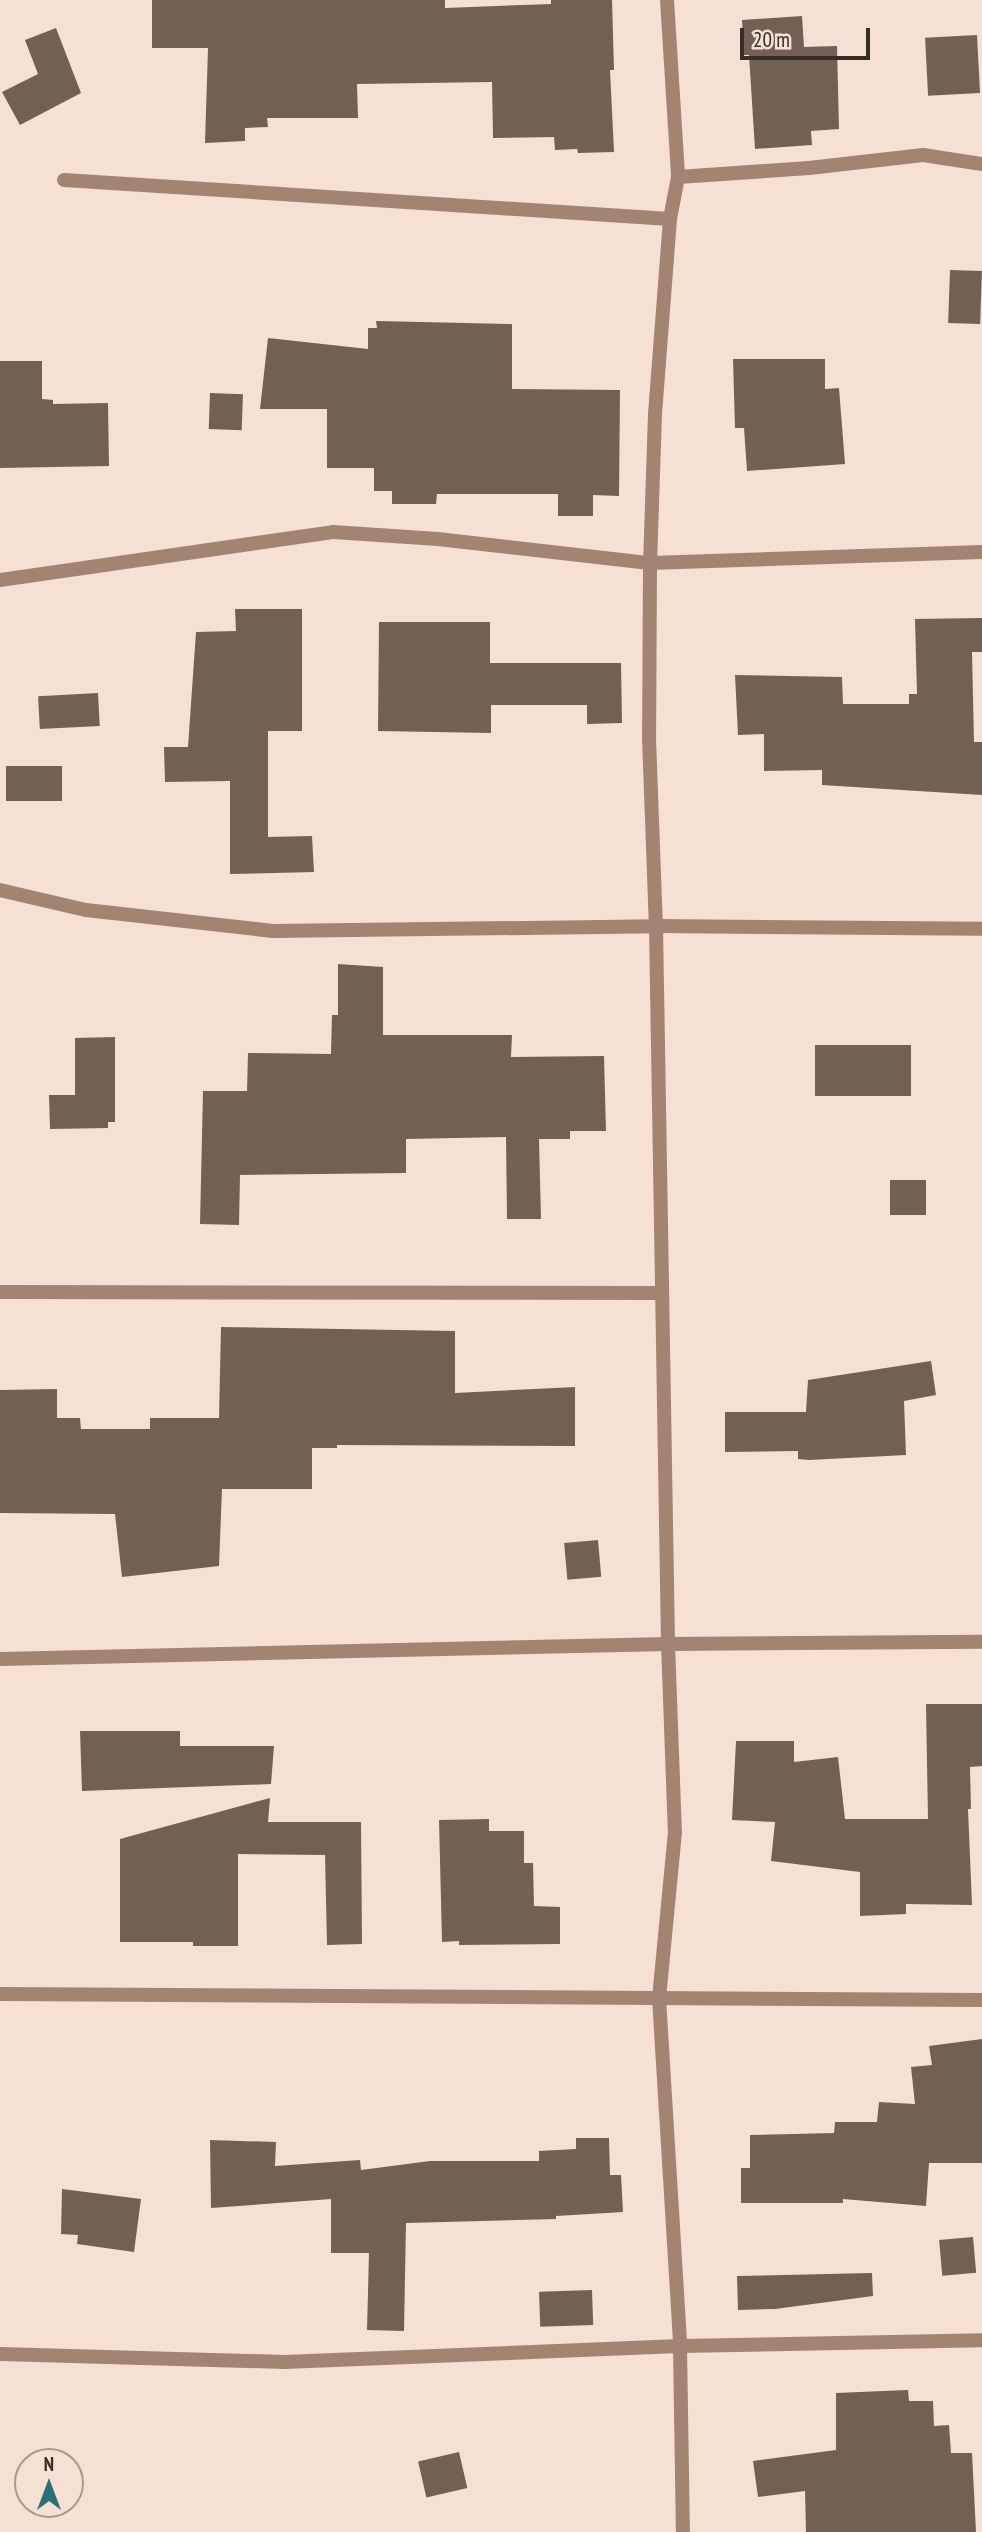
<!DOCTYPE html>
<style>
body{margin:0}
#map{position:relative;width:982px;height:2532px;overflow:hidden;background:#f6dfd3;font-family:"PT Sans Narrow",sans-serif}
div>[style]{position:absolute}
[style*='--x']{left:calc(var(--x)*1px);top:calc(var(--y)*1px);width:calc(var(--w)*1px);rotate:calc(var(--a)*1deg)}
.building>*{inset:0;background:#736055;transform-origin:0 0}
.street>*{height:14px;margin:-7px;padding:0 7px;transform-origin:7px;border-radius:7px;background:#a38472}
span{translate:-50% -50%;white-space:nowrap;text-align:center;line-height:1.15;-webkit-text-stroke:7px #f6dfd3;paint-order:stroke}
.north{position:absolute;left:14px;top:2448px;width:70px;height:70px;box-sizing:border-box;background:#f6dfd3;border:2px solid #a9988f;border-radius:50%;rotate:0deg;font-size:19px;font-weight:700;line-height:28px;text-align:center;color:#362d29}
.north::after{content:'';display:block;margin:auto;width:24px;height:32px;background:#277177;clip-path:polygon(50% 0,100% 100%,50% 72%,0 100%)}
.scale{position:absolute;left:740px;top:28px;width:130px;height:32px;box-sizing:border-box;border:4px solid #362d29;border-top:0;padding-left:9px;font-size:21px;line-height:24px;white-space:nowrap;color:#362d29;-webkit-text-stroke:5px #f6dfd3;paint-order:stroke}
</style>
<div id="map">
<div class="building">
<i style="clip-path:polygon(152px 0,445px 0,445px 8px,551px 4px,551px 0,612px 0,614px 70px,610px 70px,614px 152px,578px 153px,577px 149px,555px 150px,554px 137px,493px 138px,492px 82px,357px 84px,358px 118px,267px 118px,268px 127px,245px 128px,245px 141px,205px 143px,208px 48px,152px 48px)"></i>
<i style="clip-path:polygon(802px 16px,804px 47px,837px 46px,839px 129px,811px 131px,812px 145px,755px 149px,749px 55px,744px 55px,742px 20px)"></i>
<i style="clip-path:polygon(56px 28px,81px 93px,20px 125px,2px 92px,38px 74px,25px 40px)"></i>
<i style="left:977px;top:35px;width:58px;height:52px;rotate:87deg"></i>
<i style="left:950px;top:270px;width:32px;height:53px;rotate:2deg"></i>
<i style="clip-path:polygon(376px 321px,512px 324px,512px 389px,620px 390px,619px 496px,593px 495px,593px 516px,558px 516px,558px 494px,437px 494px,436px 504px,392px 504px,392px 491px,374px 491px,374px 468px,327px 468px,327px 409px,260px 409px,268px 338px,368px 349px,368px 328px,377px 328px)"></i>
<i style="clip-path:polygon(733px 359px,825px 359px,825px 389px,839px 388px,845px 464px,747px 471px,744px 428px,735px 428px)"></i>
<i style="clip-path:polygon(0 361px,42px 361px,42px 399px,53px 400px,53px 404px,108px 403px,109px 466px,0 468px)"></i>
<i style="left:210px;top:393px;width:33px;height:36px;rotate:2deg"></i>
<i style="clip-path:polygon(235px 609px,302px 609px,302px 731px,268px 731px,268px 837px,312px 836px,314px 872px,230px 874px,230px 781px,165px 782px,164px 747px,188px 747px,196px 632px,236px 631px)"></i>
<i style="clip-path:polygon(982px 618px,982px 652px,972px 652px,974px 742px,982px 742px,982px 795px,822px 785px,822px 770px,764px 771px,764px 734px,738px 735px,735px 675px,842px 677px,843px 704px,909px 704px,909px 694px,917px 694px,915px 619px)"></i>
<i style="clip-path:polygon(379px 622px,490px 622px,490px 663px,621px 663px,622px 723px,587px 724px,587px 705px,491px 705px,491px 733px,378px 731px)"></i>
<i style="left:98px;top:693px;width:33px;height:60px;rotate:87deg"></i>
<i style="left:6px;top:766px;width:56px;height:35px"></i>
<i style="clip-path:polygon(338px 964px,383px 967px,383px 1035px,512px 1035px,511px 1057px,604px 1056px,606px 1131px,570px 1131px,570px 1139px,539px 1139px,541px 1219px,507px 1219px,506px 1137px,406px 1139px,406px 1173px,240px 1175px,239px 1225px,200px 1224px,203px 1091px,247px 1091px,248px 1053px,331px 1054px,332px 1015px,338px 1015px)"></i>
<i style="clip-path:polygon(115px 1037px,115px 1122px,108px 1122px,108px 1128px,50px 1129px,49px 1095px,75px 1095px,75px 1038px)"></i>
<i style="left:911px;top:1045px;width:51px;height:96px;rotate:90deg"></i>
<i style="left:890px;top:1180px;width:36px;height:35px"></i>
<i style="clip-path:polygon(221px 1327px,455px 1331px,455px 1393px,575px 1387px,575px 1446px,337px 1445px,337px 1448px,312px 1448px,312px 1489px,222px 1489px,219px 1566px,122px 1577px,115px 1514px,0 1513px,0 1390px,57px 1389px,57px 1418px,80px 1418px,81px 1429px,150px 1429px,150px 1418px,219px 1418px)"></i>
<i style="clip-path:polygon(931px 1361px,936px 1395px,904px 1401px,906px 1455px,809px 1460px,798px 1459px,798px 1451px,725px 1452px,725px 1412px,806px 1412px,808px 1380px)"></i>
<i style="left:598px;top:1540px;width:37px;height:34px;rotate:85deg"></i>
<i style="clip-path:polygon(926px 1704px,982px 1704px,982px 1766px,970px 1767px,971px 1809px,968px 1809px,972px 1905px,906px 1904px,906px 1914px,860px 1916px,860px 1872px,771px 1861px,775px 1822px,732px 1820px,736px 1741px,794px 1741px,794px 1762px,838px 1757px,845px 1819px,928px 1819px)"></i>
<i style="clip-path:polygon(80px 1731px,180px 1731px,180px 1746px,274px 1746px,271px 1784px,82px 1791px)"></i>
<i style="clip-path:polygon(270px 1798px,268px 1822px,361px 1822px,362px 1944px,327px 1945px,325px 1855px,238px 1854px,238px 1946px,193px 1946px,193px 1942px,120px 1942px,120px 1839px)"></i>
<i style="clip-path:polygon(489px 1819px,489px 1831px,524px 1831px,524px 1863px,533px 1863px,534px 1906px,560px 1907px,560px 1944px,459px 1945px,459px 1941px,442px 1942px,439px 1820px)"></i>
<i style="clip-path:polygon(982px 2039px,982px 2163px,929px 2163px,926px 2206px,843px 2199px,843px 2203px,741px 2203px,741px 2168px,750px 2168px,750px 2135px,834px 2133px,835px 2122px,877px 2122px,879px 2102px,915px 2104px,911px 2067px,932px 2065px,929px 2046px)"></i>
<i style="clip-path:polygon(576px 2138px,609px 2138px,610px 2175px,621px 2175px,623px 2212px,556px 2216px,556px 2219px,406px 2223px,404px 2331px,367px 2330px,369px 2253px,331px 2253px,331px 2199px,211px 2208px,210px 2140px,276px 2142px,275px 2166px,360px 2160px,361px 2170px,430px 2161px,539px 2161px,539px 2151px,576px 2149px)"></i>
<i style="clip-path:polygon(62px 2189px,141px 2199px,134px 2252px,77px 2244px,78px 2235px,61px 2234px)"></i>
<i style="left:973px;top:2237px;width:36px;height:34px;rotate:85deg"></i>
<i style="clip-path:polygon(872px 2273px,873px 2296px,775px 2309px,738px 2310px,737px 2276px)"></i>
<i style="left:592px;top:2290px;width:35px;height:53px;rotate:88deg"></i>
<i style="clip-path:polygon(908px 2390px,909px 2401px,933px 2401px,934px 2426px,949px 2425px,951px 2453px,972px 2453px,976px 2532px,806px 2532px,805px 2491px,758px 2497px,753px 2461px,836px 2450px,836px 2393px)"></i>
<i style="left:459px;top:2452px;width:37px;height:42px;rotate:77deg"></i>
</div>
<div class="street">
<i style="--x:667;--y:0;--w:177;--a:86.4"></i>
<i style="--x:678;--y:177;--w:43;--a:100.8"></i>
<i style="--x:670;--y:219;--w:196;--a:94.4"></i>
<i style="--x:655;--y:414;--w:149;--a:91.9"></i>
<i style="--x:650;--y:563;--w:175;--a:90.3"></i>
<i style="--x:649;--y:738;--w:188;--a:87.9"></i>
<i style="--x:656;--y:926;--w:718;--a:89.04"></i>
<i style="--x:668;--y:1644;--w:188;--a:87.9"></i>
<i style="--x:675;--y:1832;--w:167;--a:95.5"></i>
<i style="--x:659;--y:1998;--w:349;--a:86.5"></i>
<i style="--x:680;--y:2346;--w:186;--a:89.1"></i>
<i style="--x:678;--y:177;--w:131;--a:-3.9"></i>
<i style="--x:809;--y:168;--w:115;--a:-6.5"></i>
<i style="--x:923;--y:155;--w:60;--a:8.7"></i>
<i style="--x:64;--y:180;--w:607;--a:3.68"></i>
<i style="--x:0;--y:580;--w:336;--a:-8.2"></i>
<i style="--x:333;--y:532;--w:105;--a:3.8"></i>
<i style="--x:438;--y:539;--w:213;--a:6.5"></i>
<i style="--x:650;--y:563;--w:332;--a:-1.9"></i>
<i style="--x:0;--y:890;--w:88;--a:13.1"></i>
<i style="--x:86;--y:910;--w:188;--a:6.4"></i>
<i style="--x:273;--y:931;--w:383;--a:-0.7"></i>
<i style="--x:656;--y:926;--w:326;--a:0.5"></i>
<i style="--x:0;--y:1292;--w:662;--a:0.09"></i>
<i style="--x:0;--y:1659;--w:668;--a:-1.29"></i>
<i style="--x:668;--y:1644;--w:314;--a:-0.4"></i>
<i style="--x:0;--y:1994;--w:982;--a:0.35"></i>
<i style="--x:0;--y:2354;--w:284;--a:1.6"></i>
<i style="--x:284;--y:2362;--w:396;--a:-2.3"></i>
<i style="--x:680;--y:2346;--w:302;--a:-1.1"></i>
</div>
<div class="north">N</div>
<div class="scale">20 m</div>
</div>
